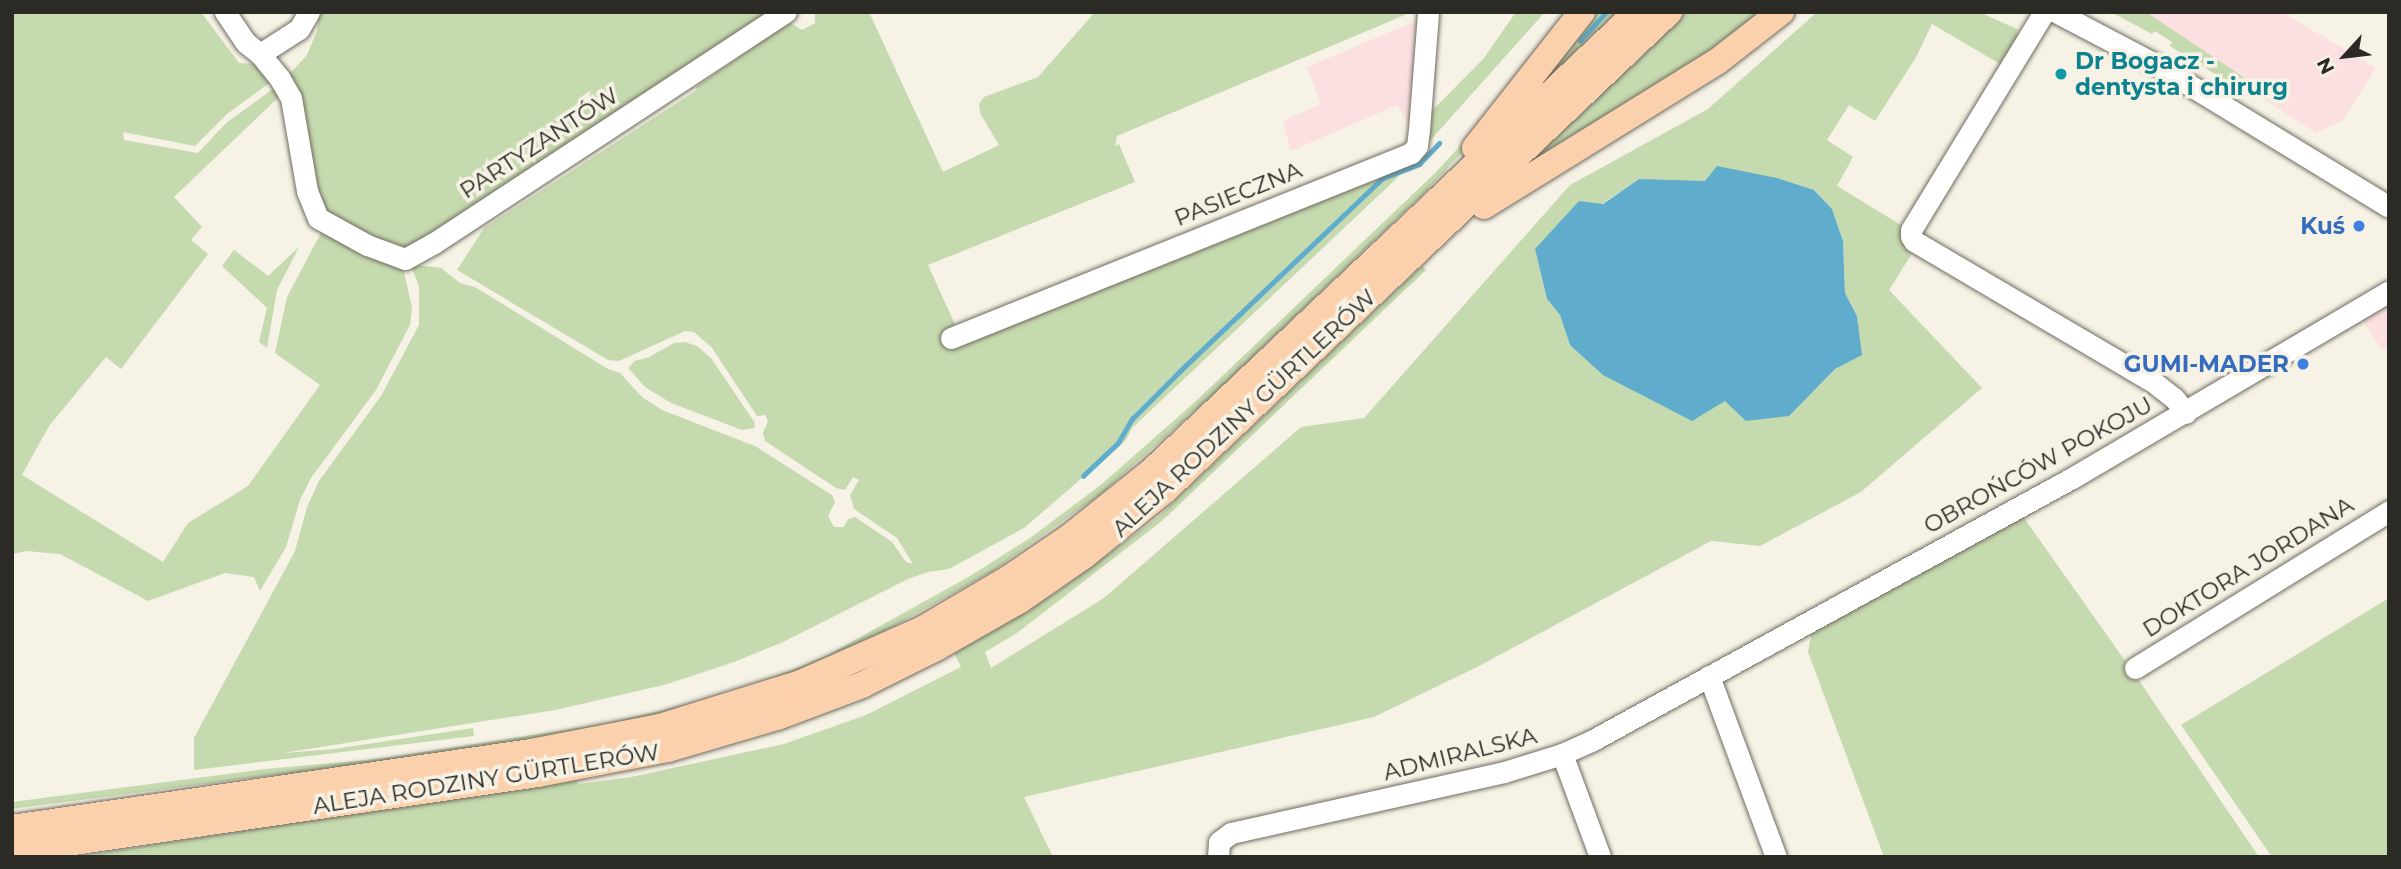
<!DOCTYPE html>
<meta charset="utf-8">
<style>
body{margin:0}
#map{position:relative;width:2401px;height:869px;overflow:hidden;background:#f6f2e5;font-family:Montserrat,sans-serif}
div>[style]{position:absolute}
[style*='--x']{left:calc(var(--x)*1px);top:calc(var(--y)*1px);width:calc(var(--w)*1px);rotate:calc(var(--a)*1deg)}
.commercial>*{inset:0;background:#fce0e1}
.green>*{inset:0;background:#c6daaf}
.water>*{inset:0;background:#60accd}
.stream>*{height:4.5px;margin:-2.25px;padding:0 2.25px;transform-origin:2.25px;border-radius:2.25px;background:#60accd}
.roads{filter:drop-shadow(0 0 2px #6f6b60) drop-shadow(0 0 2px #6f6b60)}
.minor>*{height:21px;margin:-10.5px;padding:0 10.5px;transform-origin:10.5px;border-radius:10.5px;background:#fff}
.major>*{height:26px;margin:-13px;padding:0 13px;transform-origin:13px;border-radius:13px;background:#fbd0ac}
.dots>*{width:19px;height:19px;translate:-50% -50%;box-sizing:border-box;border:4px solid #f6f2e5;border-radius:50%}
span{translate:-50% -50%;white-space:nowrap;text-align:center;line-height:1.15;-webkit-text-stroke:7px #f6f2e5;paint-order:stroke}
.culture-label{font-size:23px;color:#0d838f;font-weight:700}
.left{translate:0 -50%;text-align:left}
.street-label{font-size:23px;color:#2c2a25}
.shop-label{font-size:23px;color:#366cbe;font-weight:700}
.right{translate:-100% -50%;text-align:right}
.frame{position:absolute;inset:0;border:14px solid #2c2a25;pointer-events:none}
.north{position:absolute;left:2310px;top:21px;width:70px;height:70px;-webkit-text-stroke:5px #f6f2e5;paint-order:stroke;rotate:243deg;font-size:19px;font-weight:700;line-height:28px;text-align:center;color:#2c2a25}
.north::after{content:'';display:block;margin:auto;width:24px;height:32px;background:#2c2a25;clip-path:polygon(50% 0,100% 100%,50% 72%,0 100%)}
</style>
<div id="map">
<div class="commercial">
<i style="clip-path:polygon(2146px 12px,2282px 12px,2376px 68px,2343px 120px,2316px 133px,2247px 88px,2251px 82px)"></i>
<i style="clip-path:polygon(1423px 18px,1413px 120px,1406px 120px,1397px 105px,1291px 151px,1283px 121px,1321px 104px,1307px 67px)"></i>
<i style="clip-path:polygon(2389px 301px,2389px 346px,2382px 350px,2361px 317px)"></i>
</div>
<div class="green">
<i style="clip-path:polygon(12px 12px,201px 12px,239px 63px,257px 64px,272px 81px,227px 114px,195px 146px,123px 132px,124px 140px,198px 153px,226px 123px,277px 86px,280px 96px,174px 197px,202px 227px,191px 240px,208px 254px,121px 369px,106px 357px,49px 426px,22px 475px,163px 562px,188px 523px,248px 486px,320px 385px,275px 353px,287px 297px,323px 229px,402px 263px,412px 308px,410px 325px,376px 390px,311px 478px,300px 500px,286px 547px,260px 591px,254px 577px,225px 573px,148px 601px,60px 554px,26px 551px,12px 554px)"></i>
<i style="clip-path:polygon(319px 12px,772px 12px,405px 258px,322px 222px,287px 77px,307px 55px,317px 31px)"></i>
<i style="clip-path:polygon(815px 12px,869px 12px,943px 172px,999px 145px,980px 113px,979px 104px,984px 97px,1038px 77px,1095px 12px,1412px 12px,1117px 136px,1115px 146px,1119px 144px,1135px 182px,928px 265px,964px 344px,1389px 168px,1429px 114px,1484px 58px,1516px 12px,1545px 12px,1395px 180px,1132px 428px,1126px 440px,1024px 528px,949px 569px,928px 572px,908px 579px,783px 642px,734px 662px,664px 685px,555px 710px,283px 753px,334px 749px,473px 728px,474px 736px,194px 770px,194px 738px,295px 551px,307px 507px,319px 481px,381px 396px,419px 325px,419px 286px,410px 264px,441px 268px,460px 283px,475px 287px,608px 369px,620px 373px,642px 397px,662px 410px,755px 446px,832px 495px,835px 502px,828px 516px,834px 527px,844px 527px,848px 519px,855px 517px,892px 542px,906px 562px,913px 564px,897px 538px,854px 509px,850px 495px,859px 480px,853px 477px,845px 490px,836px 488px,765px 441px,763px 433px,768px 421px,765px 415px,757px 416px,712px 348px,694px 332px,685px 331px,619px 361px,608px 360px,457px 270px,484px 228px,697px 90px,696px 87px,789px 22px,802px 30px,815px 23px)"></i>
<i style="clip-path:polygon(1594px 12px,1625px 12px,1519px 113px)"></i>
<i style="clip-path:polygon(1681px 12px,1770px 12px,1508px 182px)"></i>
<i style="clip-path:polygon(evenodd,1817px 12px,1979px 12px,2017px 29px,2018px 35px,2000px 64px,1932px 24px,1915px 59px,1875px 121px,1849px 105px,1827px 140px,1853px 157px,1837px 186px,1901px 225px,1903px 238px,1911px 255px,1889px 290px,1982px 388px,1861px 492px,1760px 546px,1711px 541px,1479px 666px,1374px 717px,1024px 797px,1053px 857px,76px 857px,576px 777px,578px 784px,631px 777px,784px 744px,866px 715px,961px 667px,953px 650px,1057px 592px,1157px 518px,1422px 266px,1426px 270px,1162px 521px,1017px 633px,985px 652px,991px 668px,1104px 598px,1301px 427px,1364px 418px,1570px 185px,1708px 109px,1817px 12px,1777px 178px,1814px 190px,1832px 209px,1843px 241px,1845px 293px,1857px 316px,1861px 355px,1835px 369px,1816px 386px,1725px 401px,1570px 345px,1560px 315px,1547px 299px,1535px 249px,1639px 179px,1682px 182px,1777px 178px)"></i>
<i style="clip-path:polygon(2111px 12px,2146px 12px,2251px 82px,2248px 89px,2245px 93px,2170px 46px,2172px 42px,2155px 31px,2152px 34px)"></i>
<i style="clip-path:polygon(1484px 129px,1425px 192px,1221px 387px,1102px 493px,991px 572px,840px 656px,645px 723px,349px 770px,266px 776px,12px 809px,12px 802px,265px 769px,378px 759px,603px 724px,689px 704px,754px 685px,826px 656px,970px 576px,1030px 538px,1103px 483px,1196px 401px,1435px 173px,1474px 131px)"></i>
<i style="clip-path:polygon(299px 247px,277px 290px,267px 348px,259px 342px,267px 308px,222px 266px,234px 250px,268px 276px)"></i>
<i style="clip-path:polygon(685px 342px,697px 346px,711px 358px,755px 423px,754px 428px,742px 430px,671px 403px,645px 387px,628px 368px,635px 361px,649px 357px,674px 343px)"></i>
<i style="clip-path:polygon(2022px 515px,2138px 679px,2259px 857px,1884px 857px,1808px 652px,1812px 631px)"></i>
<i style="clip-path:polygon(2389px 598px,2389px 857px,2272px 857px,2181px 725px)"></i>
</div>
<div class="water">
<i style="clip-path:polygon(1717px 166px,1777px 178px,1814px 190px,1832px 209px,1843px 241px,1845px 293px,1857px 316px,1862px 355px,1835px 369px,1789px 416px,1746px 421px,1725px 401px,1692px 421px,1603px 375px,1570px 345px,1560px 315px,1547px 299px,1535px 249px,1579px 201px,1603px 204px,1639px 179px,1705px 181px)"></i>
</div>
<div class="stream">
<i style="--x:1580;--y:41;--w:39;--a:-48"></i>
<i style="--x:1083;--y:476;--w:48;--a:-43.3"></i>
<i style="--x:1118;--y:443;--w:28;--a:-60"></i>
<i style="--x:1132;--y:419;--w:68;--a:-45"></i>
<i style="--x:1180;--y:371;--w:280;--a:-43.6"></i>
<i style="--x:1383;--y:178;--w:39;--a:-21"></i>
<i style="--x:1419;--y:164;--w:29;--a:-46"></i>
</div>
<div class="roads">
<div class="minor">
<i style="--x:225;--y:12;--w:36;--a:56"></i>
<i style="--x:245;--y:42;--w:19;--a:39"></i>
<i style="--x:260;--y:54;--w:32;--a:51"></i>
<i style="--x:280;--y:79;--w:22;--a:60"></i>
<i style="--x:291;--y:98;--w:94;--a:80.2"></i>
<i style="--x:307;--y:191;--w:29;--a:68"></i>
<i style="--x:318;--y:218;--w:56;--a:28.9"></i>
<i style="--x:367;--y:245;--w:40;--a:20.2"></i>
<i style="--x:405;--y:259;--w:33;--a:-29"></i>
<i style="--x:434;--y:243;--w:421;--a:-33.3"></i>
<i style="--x:2044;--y:12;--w:255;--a:121.4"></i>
<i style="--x:1911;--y:230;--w:6;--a:90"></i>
<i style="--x:1911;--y:236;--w:6;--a:59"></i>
<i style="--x:1914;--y:241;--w:276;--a:30.5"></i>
<i style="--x:2152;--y:381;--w:28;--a:38"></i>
<i style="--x:2174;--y:398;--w:19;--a:51"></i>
<i style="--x:2056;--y:12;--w:112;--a:27.7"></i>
<i style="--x:2155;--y:64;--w:274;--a:31.4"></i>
<i style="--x:260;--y:54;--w:46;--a:-32.7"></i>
<i style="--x:299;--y:29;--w:20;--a:-60"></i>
<i style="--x:951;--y:338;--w:496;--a:-21.9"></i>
<i style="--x:1411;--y:153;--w:9;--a:-49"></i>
<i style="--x:1417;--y:146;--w:16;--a:-83"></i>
<i style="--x:1419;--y:130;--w:118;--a:-85.6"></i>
<i style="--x:2135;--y:668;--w:299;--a:-31.7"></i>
<i style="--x:1709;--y:676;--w:193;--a:69.7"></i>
<i style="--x:1562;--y:754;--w:110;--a:69.7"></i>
<i style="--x:1218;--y:857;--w:15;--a:-86"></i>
<i style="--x:1219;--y:842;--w:15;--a:-37"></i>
<i style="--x:1231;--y:833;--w:280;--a:-12.6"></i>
<i style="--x:1504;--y:772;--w:61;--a:-17.2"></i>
<i style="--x:1562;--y:754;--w:34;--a:-24"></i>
<i style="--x:1593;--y:740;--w:546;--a:-28.68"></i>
<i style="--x:2072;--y:478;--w:368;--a:-30.5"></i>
</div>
<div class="major">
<i style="--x:1475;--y:148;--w:173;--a:-51.8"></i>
<i style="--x:1484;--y:206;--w:275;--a:-31.8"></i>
<i style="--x:1718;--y:61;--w:80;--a:-37.9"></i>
<i style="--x:12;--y:828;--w:525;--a:-8.33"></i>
<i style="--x:531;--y:752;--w:131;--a:-11"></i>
<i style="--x:660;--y:727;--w:148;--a:-17.3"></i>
<i style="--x:801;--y:683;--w:133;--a:-23.9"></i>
<i style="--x:923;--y:629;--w:99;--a:-30.5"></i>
<i style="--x:1008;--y:579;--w:76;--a:-34.3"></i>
<i style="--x:1071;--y:536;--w:102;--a:-38.7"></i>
<i style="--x:1151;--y:472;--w:669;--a:-43.43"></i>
<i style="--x:12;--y:851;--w:532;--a:-8.33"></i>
<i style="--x:538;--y:774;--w:132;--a:-10.9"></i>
<i style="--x:668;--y:749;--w:114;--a:-16.4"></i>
<i style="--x:777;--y:717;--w:91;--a:-20.6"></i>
<i style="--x:862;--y:685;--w:83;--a:-26.6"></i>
<i style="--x:936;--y:648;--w:97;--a:-29.7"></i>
<i style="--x:1020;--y:600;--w:79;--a:-34.7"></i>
<i style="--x:1085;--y:555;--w:103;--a:-39.1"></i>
<i style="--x:1165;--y:490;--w:695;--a:-43.48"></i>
</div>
</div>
<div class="dots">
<i style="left:2061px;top:74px;background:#0f9aa8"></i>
<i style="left:2359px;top:226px;background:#3f7fe0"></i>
<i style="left:2303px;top:364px;background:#3f7fe0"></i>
</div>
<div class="culture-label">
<span class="left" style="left:2075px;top:74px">Dr Bogacz -<br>dentysta i chirurg</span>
</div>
<div class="street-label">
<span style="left:539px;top:143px;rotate:-33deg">PARTYZANTÓW</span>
<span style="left:1238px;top:194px;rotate:-22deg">PASIECZNA</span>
<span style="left:1244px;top:413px;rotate:-43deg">ALEJA RODZINY GÜRTLERÓW</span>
<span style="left:2038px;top:465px;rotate:-29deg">OBROŃCÓW POKOJU</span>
<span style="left:2248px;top:567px;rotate:-32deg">DOKTORA JORDANA</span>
<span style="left:1460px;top:754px;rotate:-14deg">ADMIRALSKA</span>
<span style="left:486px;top:779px;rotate:-9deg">ALEJA RODZINY GÜRTLERÓW</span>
</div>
<div class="shop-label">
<span class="right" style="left:2345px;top:226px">Kuś</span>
<span class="right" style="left:2289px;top:364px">GUMI-MADER</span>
</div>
<div class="frame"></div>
<div class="north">N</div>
</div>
